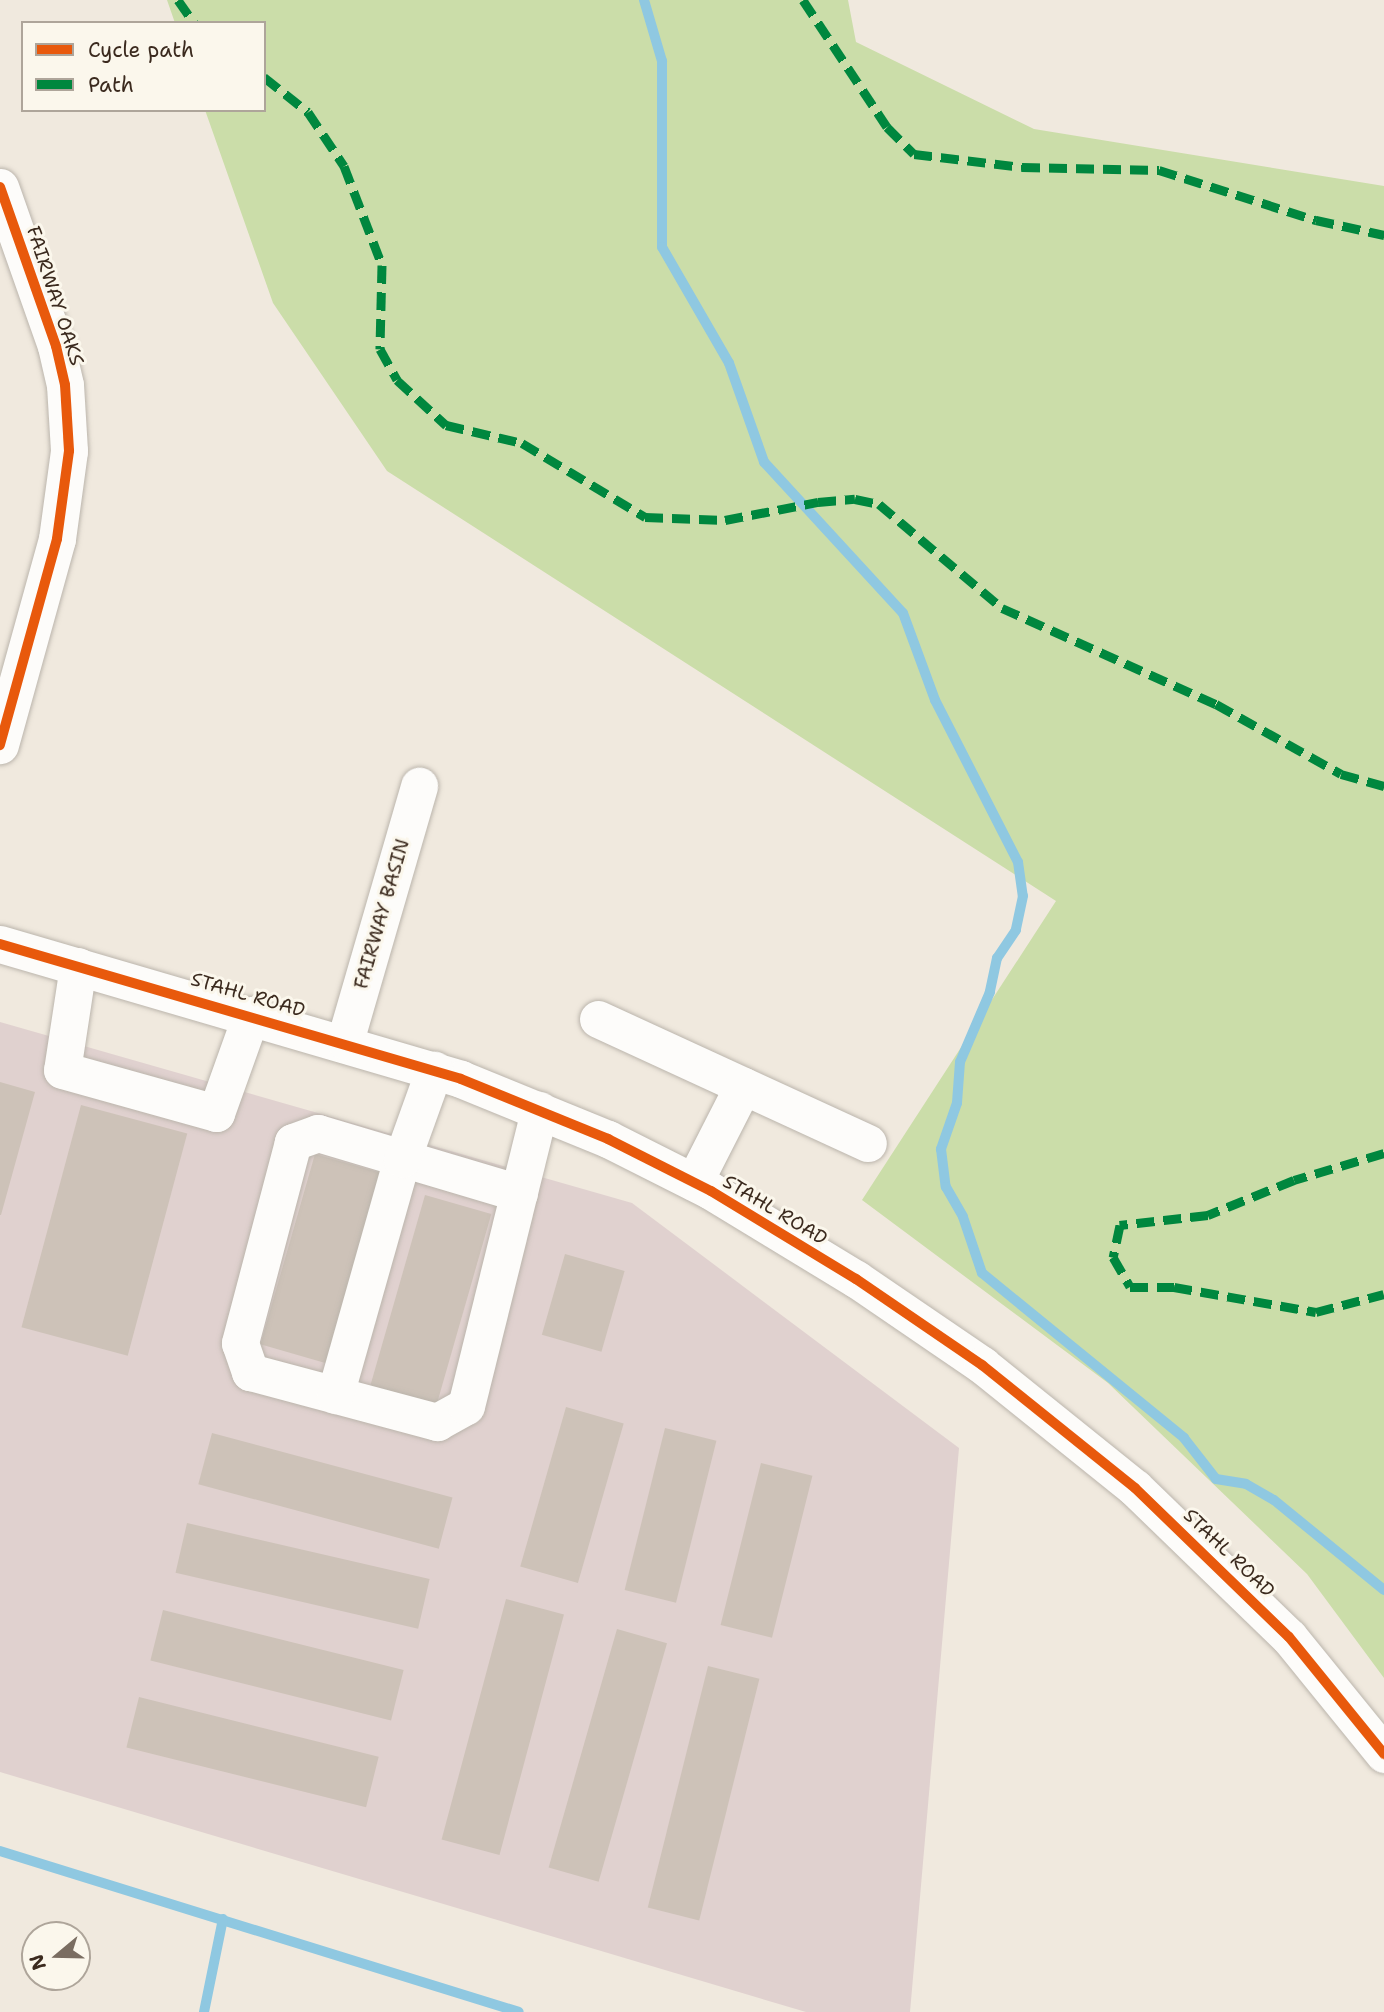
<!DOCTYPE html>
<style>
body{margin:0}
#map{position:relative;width:1384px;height:2012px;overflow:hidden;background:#f0e9de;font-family:"Shantell Sans",sans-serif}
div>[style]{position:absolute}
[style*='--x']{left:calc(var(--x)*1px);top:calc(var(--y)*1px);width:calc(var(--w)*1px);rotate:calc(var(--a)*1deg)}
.industrial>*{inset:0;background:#e0d1cf}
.green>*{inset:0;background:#cbdda9}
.stream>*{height:10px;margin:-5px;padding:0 5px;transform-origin:5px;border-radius:5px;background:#8fc8e1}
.building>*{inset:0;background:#cdc2b8;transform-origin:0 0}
.roads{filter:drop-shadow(0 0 2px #bbb5ac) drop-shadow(0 0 2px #bbb5ac)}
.minor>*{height:37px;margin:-18.5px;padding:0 18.5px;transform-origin:18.5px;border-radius:18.5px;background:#fdfcfa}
.quiet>*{height:9px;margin-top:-4.5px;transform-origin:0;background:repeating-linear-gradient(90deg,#00873e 0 18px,transparent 0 27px)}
.cycleway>*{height:10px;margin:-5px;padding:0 5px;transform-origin:5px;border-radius:5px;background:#e8590c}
span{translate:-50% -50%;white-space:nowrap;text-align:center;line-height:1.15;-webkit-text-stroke:6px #fbf7ec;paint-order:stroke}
.street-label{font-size:19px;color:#3b2a1e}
.legend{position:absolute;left:21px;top:21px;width:245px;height:91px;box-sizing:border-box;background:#fbf7ec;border:2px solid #aea59a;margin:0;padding:9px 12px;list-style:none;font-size:21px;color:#3b2a1e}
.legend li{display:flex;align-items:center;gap:14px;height:35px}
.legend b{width:35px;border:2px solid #aea59a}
.north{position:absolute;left:21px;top:1921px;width:70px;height:70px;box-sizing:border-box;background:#fbf7ec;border:2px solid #aea59a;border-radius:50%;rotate:251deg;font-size:19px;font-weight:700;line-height:28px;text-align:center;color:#3b2a1e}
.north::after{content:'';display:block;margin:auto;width:24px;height:32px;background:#7a6d61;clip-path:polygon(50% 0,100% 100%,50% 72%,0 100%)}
</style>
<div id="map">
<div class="industrial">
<i style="clip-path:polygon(0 1022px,632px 1203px,959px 1448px,910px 2012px,806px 2012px,0 1772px)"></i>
</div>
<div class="green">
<i style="clip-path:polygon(167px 0,848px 0,856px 42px,1034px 129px,1384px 186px,1384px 1678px,1307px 1574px,1108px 1383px,862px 1200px,1056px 901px,387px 471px,273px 303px,205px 110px,264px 110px,264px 23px,175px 23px)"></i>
</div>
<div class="stream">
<i style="--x:644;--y:0;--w:64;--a:73.6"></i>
<i style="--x:662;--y:61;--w:186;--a:90"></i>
<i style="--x:662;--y:247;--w:134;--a:60"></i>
<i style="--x:729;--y:363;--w:105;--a:70.5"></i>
<i style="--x:764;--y:462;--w:205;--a:47.4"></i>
<i style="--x:903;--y:613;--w:93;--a:69.8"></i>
<i style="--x:935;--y:700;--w:182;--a:62.9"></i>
<i style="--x:1018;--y:862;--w:34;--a:82"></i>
<i style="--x:1023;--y:896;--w:35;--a:102"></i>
<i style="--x:1016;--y:930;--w:34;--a:124"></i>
<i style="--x:997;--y:958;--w:35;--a:102"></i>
<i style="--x:990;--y:992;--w:76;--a:113.2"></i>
<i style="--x:960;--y:1062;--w:41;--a:94.2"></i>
<i style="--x:957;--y:1103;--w:49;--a:109.2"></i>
<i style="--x:941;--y:1149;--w:38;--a:83"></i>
<i style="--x:946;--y:1187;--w:34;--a:60"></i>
<i style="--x:963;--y:1217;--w:59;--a:71.3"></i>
<i style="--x:982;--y:1273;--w:261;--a:39.2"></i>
<i style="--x:1184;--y:1438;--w:52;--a:52"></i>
<i style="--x:1216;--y:1479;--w:30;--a:9"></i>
<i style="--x:1246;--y:1484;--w:32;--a:30"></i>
<i style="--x:1274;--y:1500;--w:142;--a:39.3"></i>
<i style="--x:0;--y:1851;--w:543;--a:17.23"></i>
<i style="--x:204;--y:2012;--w:95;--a:-78.5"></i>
</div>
<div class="building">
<i style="clip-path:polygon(0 1082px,35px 1092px,1px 1215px,0 1215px)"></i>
<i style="left:81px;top:1105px;width:110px;height:230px;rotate:15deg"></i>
<i style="left:315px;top:1154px;width:71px;height:198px;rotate:16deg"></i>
<i style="left:425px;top:1195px;width:69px;height:198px;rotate:16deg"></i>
<i style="left:565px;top:1254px;width:62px;height:84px;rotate:16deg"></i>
<i style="left:566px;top:1407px;width:60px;height:166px;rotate:16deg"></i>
<i style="left:665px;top:1428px;width:53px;height:167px;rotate:14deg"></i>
<i style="left:212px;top:1433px;width:249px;height:53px;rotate:15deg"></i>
<i style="left:761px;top:1463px;width:53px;height:167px;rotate:14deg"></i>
<i style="left:187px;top:1523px;width:249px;height:51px;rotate:13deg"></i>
<i style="left:506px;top:1599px;width:60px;height:249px;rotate:15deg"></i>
<i style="left:163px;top:1610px;width:248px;height:52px;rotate:14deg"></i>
<i style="left:617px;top:1629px;width:52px;height:248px;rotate:16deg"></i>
<i style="left:708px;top:1666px;width:53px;height:249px;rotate:14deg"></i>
<i style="left:139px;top:1697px;width:247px;height:52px;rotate:14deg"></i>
</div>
<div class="roads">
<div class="minor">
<i style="--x:0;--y:187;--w:169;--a:70.6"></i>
<i style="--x:56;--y:346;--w:40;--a:77"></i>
<i style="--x:65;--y:385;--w:66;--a:86.5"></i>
<i style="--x:69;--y:451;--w:89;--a:97.8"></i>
<i style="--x:57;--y:539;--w:214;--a:105.5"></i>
<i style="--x:0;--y:944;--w:480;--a:16.3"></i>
<i style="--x:461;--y:1079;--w:159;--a:22.2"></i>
<i style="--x:608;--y:1139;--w:115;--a:26.8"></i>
<i style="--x:711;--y:1191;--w:170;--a:31.3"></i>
<i style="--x:856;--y:1279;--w:153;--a:34.3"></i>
<i style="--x:982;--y:1365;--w:196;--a:38.8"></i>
<i style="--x:1135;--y:1488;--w:214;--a:44.1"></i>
<i style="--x:1289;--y:1637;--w:151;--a:50.9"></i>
<i style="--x:78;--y:966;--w:105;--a:98.7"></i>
<i style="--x:62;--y:1070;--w:160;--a:15.6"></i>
<i style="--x:216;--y:1113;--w:104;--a:-70.3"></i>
<i style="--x:598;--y:1019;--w:297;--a:24.7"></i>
<i style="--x:345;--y:1041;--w:266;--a:-73.8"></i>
<i style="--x:694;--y:1182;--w:108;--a:-63"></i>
<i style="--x:519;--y:1193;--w:210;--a:-163.4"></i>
<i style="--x:318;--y:1133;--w:27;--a:160"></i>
<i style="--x:293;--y:1142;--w:208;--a:104.8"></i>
<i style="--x:240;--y:1343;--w:31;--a:71"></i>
<i style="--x:250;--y:1372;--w:194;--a:15"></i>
<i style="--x:437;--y:1422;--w:33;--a:-29"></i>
<i style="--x:466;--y:1406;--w:305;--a:-76.1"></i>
<i style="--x:335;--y:1395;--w:245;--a:-74.2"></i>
<i style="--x:402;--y:1159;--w:95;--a:-70.2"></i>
</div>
</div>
<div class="quiet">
<i style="--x:178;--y:0;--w:28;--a:55"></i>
<i style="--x:803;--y:0;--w:152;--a:56.5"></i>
<i style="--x:887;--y:127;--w:38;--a:45"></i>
<i style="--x:914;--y:154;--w:109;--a:6.9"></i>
<i style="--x:1022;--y:167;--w:137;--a:1.3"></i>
<i style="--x:1159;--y:170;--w:165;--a:17.7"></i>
<i style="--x:1316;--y:220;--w:70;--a:12.4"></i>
<i style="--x:264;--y:77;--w:56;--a:38.5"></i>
<i style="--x:308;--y:112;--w:65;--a:56.3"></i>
<i style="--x:344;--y:166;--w:106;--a:69"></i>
<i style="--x:382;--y:265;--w:84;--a:91.4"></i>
<i style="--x:380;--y:349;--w:35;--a:61"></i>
<i style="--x:397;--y:380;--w:67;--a:42.6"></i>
<i style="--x:446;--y:425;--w:78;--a:13.3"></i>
<i style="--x:522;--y:443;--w:144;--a:31"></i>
<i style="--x:645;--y:517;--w:80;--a:2.1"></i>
<i style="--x:725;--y:520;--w:95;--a:-11"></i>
<i style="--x:818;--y:502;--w:37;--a:-5"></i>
<i style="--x:855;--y:499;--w:25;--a:12"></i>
<i style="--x:879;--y:504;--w:161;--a:40.2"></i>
<i style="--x:1002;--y:608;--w:235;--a:24.2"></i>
<i style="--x:1216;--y:704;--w:143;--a:29.2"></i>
<i style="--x:1341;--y:774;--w:45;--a:15.6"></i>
<i style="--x:1384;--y:1153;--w:94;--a:163.3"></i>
<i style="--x:1294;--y:1180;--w:93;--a:157.9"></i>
<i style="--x:1208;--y:1215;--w:89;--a:173.5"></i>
<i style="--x:1120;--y:1225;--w:33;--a:102"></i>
<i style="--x:1113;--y:1257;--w:34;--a:60"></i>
<i style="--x:1130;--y:1287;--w:44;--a:0"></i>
<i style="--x:1174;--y:1287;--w:144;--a:10"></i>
<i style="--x:1316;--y:1312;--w:70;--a:-14.8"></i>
</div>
<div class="cycleway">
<i style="--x:0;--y:187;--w:169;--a:70.6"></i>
<i style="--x:56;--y:346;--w:40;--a:77"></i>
<i style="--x:65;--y:385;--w:66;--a:86.5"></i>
<i style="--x:69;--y:451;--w:89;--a:97.8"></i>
<i style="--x:57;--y:539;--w:214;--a:105.5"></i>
<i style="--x:0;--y:944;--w:480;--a:16.3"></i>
<i style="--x:461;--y:1079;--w:159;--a:22.2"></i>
<i style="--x:608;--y:1139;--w:115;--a:26.8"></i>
<i style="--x:711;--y:1191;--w:170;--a:31.3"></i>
<i style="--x:856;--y:1279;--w:153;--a:34.3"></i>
<i style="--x:982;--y:1365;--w:196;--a:38.8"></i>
<i style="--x:1135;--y:1488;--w:214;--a:44.1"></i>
<i style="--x:1289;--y:1637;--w:151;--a:50.9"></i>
</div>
<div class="street-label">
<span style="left:55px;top:296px;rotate:72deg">FAIRWAY OAKS</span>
<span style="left:382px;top:914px;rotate:-74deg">FAIRWAY BASIN</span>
<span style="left:248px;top:995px;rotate:16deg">STAHL ROAD</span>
<span style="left:775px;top:1210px;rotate:31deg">STAHL ROAD</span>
<span style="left:1229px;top:1553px;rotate:44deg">STAHL ROAD</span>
</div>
<ul class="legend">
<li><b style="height:9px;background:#e8590c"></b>Cycle path</li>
<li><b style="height:9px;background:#00873e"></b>Path</li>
</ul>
<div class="north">N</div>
</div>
